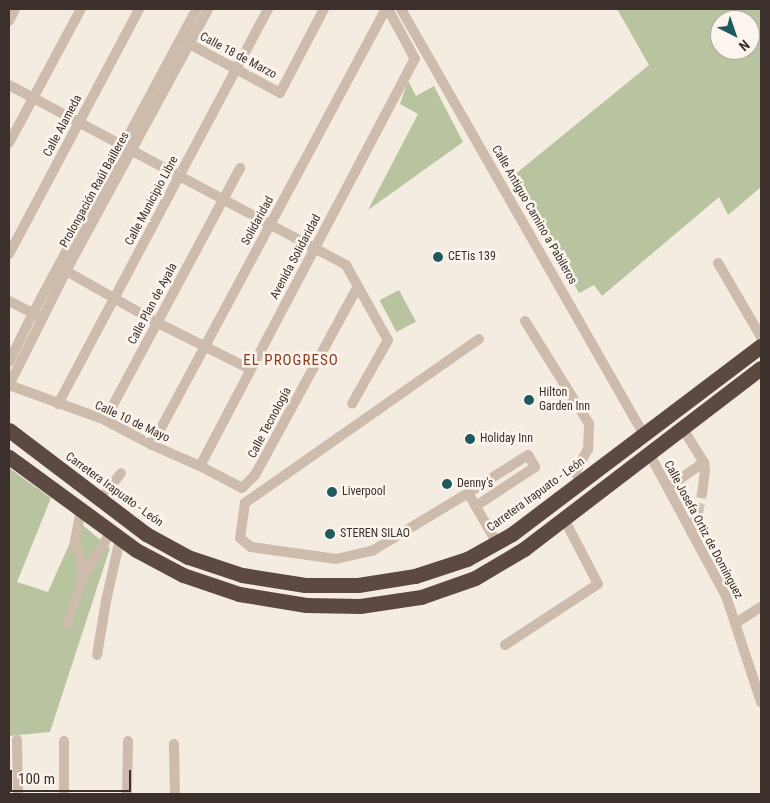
<!DOCTYPE html>
<meta charset="utf-8">
<style>
body{margin:0}
#map{position:relative;width:770px;height:803px;overflow:hidden;background:#f4ebe1;font-family:"Roboto Condensed",sans-serif}
div>[style]{position:absolute}
[style*='--x']{left:calc(var(--x)*1px);top:calc(var(--y)*1px);width:calc(var(--w)*1px);rotate:calc(var(--a)*1deg)}
.green>*{inset:0;background:#b8c4a0;transform-origin:0 0}
.minor-tunnel>*{height:10px;margin-top:-5px;transform-origin:0;background:repeating-linear-gradient(90deg,#cfc6bd 0 10px,transparent 0 15px)}
.minor>*{height:10px;margin:-5px;padding:0 5px;transform-origin:5px;border-radius:5px;background:#cdbbac}
.highway>*{height:15px;margin:-7.5px;padding:0 7.5px;transform-origin:7.5px;border-radius:7.5px;background:#5c4a42}
.dots>*{width:14px;height:14px;translate:-50% -50%;box-sizing:border-box;border:2px solid #fbf5ee;border-radius:50%}
span{translate:-50% -50%;white-space:nowrap;text-align:center;line-height:1.15;-webkit-text-stroke:5px #fbf5ee;paint-order:stroke}
.street-label{font-size:12px;color:#3b302b}
.poi-label{font-size:12px;color:#3b302b}
.left{translate:0 -50%;text-align:left}
.quarter-label{font-size:15px;color:#8c3b22;letter-spacing:1px}
.frame{position:absolute;inset:0;border:10px solid #3b302b;pointer-events:none}
.north{position:absolute;left:710px;top:10px;width:50px;height:50px;box-sizing:border-box;background:#fbf5ee;border:1px solid #aea6a0;border-radius:50%;rotate:139deg;font-size:14px;font-weight:700;line-height:20px;text-align:center;color:#3b302b}
.north::after{content:'';display:block;margin:auto;width:18px;height:22px;background:#1f5a5e;clip-path:polygon(50% 0,100% 100%,50% 72%,0 100%)}
.scale{position:absolute;left:10px;top:770px;width:121px;height:22px;box-sizing:border-box;border:2px solid #3b302b;border-top:0;padding-left:6px;font-size:15px;line-height:18px;white-space:nowrap;color:#3b302b;-webkit-text-stroke:4px #fbf5ee;paint-order:stroke}
</style>
<div id="map">
<div class="green">
<i style="clip-path:polygon(evenodd,617px 9px,761px 9px,761px 187px,728px 215px,719px 197px,602px 296px,594px 285px,579px 293px,513px 176px,649px 65px,617px 9px,720px 20px,750px 20px,750px 50px,720px 50px,720px 20px)"></i>
<i style="clip-path:polygon(408px 81px,416px 96px,434px 86px,463px 142px,368px 210px,418px 114px,400px 104px)"></i>
<i style="left:399px;top:290px;width:36px;height:22px;rotate:62deg"></i>
<i style="clip-path:polygon(9px 468px,51px 498px,17px 582px,48px 592px,79px 522px,110px 548px,50px 732px,9px 736px)"></i>
</div>
<div class="minor-tunnel">
<i style="--x:698;--y:513;--w:20;--a:-79"></i>
</div>
<div class="minor">
<i style="--x:401;--y:9;--w:490;--a:60.3"></i>
<i style="--x:9;--y:21;--w:13;--a:-63"></i>
<i style="--x:184;--y:41;--w:109;--a:28.4"></i>
<i style="--x:280;--y:93;--w:95;--a:-62.4"></i>
<i style="--x:9;--y:85;--w:382;--a:28.1"></i>
<i style="--x:346;--y:265;--w:86;--a:60.8"></i>
<i style="--x:388;--y:340;--w:73;--a:119.4"></i>
<i style="--x:9;--y:143;--w:152;--a:-61.8"></i>
<i style="--x:9;--y:254;--w:277;--a:-62"></i>
<i style="--x:718;--y:263;--w:86;--a:59.8"></i>
<i style="--x:61;--y:268;--w:112;--a:29.6"></i>
<i style="--x:158;--y:323;--w:103;--a:26.6"></i>
<i style="--x:9;--y:301;--w:33;--a:27"></i>
<i style="--x:525;--y:321;--w:121;--a:58.1"></i>
<i style="--x:589;--y:424;--w:25;--a:92"></i>
<i style="--x:588;--y:449;--w:26;--a:119"></i>
<i style="--x:575;--y:472;--w:12;--a:55"></i>
<i style="--x:479;--y:339;--w:286;--a:145"></i>
<i style="--x:245;--y:503;--w:35;--a:98"></i>
<i style="--x:240;--y:538;--w:14;--a:39"></i>
<i style="--x:251;--y:547;--w:86;--a:8"></i>
<i style="--x:336;--y:559;--w:37;--a:-13"></i>
<i style="--x:372;--y:551;--w:112;--a:-31.1"></i>
<i style="--x:468;--y:493;--w:58;--a:59.9"></i>
<i style="--x:9;--y:362;--w:55;--a:-63.9"></i>
<i style="--x:33;--y:313;--w:345;--a:-61.7"></i>
<i style="--x:9;--y:385;--w:102;--a:20"></i>
<i style="--x:105;--y:420;--w:53;--a:28"></i>
<i style="--x:152;--y:445;--w:52;--a:23.6"></i>
<i style="--x:200;--y:466;--w:47;--a:27.6"></i>
<i style="--x:242;--y:488;--w:18;--a:-45"></i>
<i style="--x:255;--y:475;--w:215;--a:-61.4"></i>
<i style="--x:9;--y:385;--w:127;--a:-63.4"></i>
<i style="--x:66;--y:271;--w:298;--a:-61.5"></i>
<i style="--x:58;--y:404;--w:447;--a:-62"></i>
<i style="--x:105;--y:420;--w:286;--a:-61.8"></i>
<i style="--x:683;--y:429;--w:39;--a:58"></i>
<i style="--x:704;--y:462;--w:8;--a:83"></i>
<i style="--x:705;--y:470;--w:23;--a:97"></i>
<i style="--x:152;--y:445;--w:495;--a:-61.8"></i>
<i style="--x:650;--y:455;--w:160;--a:61.7"></i>
<i style="--x:726;--y:596;--w:112;--a:71.7"></i>
<i style="--x:200;--y:466;--w:460;--a:-62.2"></i>
<i style="--x:415;--y:59;--w:57;--a:-118.4"></i>
<i style="--x:673;--y:484;--w:38;--a:-35"></i>
<i style="--x:468;--y:493;--w:71;--a:-32.3"></i>
<i style="--x:528;--y:455;--w:14;--a:60"></i>
<i style="--x:535;--y:467;--w:71;--a:146.5"></i>
<i style="--x:100;--y:500;--w:34;--a:-52"></i>
<i style="--x:81;--y:510;--w:33;--a:101"></i>
<i style="--x:75;--y:542;--w:18;--a:71"></i>
<i style="--x:81;--y:559;--w:18;--a:84"></i>
<i style="--x:691;--y:532;--w:20;--a:-70"></i>
<i style="--x:68;--y:623;--w:48;--a:-71.9"></i>
<i style="--x:83;--y:577;--w:53;--a:-58.1"></i>
<i style="--x:736;--y:623;--w:30;--a:-33"></i>
<i style="--x:505;--y:645;--w:111;--a:-33.3"></i>
<i style="--x:598;--y:584;--w:73;--a:-117.6"></i>
<i style="--x:97;--y:655;--w:55;--a:-80.5"></i>
<i style="--x:106;--y:601;--w:64;--a:-77.3"></i>
<i style="--x:17;--y:740;--w:54;--a:88.9"></i>
<i style="--x:64;--y:741;--w:53;--a:90"></i>
<i style="--x:174;--y:744;--w:50;--a:88.9"></i>
<i style="--x:127;--y:794;--w:53;--a:-88.9"></i>
</div>
<div class="highway">
<i style="--x:9;--y:430;--w:172;--a:37.2"></i>
<i style="--x:146;--y:534;--w:48;--a:28.7"></i>
<i style="--x:188;--y:557;--w:57;--a:18.4"></i>
<i style="--x:242;--y:575;--w:64;--a:9"></i>
<i style="--x:305;--y:585;--w:53;--a:0"></i>
<i style="--x:358;--y:585;--w:58;--a:-9"></i>
<i style="--x:415;--y:576;--w:55;--a:-18.1"></i>
<i style="--x:467;--y:559;--w:51;--a:-29.1"></i>
<i style="--x:512;--y:534;--w:312;--a:-37.1"></i>
<i style="--x:9;--y:457;--w:157;--a:36.2"></i>
<i style="--x:136;--y:550;--w:53;--a:28"></i>
<i style="--x:183;--y:575;--w:59;--a:18.7"></i>
<i style="--x:239;--y:594;--w:68;--a:9.3"></i>
<i style="--x:306;--y:605;--w:54;--a:1.1"></i>
<i style="--x:360;--y:606;--w:62;--a:-8.4"></i>
<i style="--x:421;--y:597;--w:57;--a:-19.4"></i>
<i style="--x:475;--y:578;--w:57;--a:-30.6"></i>
<i style="--x:524;--y:549;--w:298;--a:-37.4"></i>
</div>
<div class="dots">
<i style="left:438px;top:257px;background:#1f5a5e"></i>
<i style="left:529px;top:400px;background:#1f5a5e"></i>
<i style="left:470px;top:439px;background:#1f5a5e"></i>
<i style="left:447px;top:484px;background:#1f5a5e"></i>
<i style="left:332px;top:492px;background:#1f5a5e"></i>
<i style="left:330px;top:534px;background:#1f5a5e"></i>
</div>
<div class="street-label">
<span style="left:238px;top:56px;rotate:28deg">Calle 18 de Marzo</span>
<span style="left:63px;top:126px;rotate:-62deg">Calle Alameda</span>
<span style="left:95px;top:190px;rotate:-61deg">Prolongación Raúl Bailleres</span>
<span style="left:152px;top:201px;rotate:-62deg">Calle Municipio Libre</span>
<span style="left:534px;top:215px;rotate:60deg">Calle Antiguo Camino a Pabileros</span>
<span style="left:258px;top:221px;rotate:-61deg">Solidaridad</span>
<span style="left:296px;top:257px;rotate:-62deg">Avenida Solidaridad</span>
<span style="left:153px;top:304px;rotate:-62deg">Calle Plan de Ayala</span>
<span style="left:132px;top:422px;rotate:25deg">Calle 10 de Mayo</span>
<span style="left:270px;top:423px;rotate:-62deg">Calle Tecnología</span>
<span style="left:114px;top:490px;rotate:36deg">Carretera Irapuato - León</span>
<span style="left:536px;top:495px;rotate:-36deg">Carretera Irapuato - León</span>
<span style="left:703px;top:530px;rotate:62deg">Calle Josefa Ortiz de Domínguez</span>
</div>
<div class="poi-label">
<span class="left" style="left:448px;top:257px">CETis 139</span>
<span class="left" style="left:539px;top:400px">Hilton<br>Garden Inn</span>
<span class="left" style="left:480px;top:439px">Holiday Inn</span>
<span class="left" style="left:457px;top:484px">Denny's</span>
<span class="left" style="left:342px;top:492px">Liverpool</span>
<span class="left" style="left:340px;top:534px">STEREN SILAO</span>
</div>
<div class="quarter-label">
<span style="left:291px;top:361px">EL PROGRESO</span>
</div>
<div class="frame"></div>
<div class="north">N</div>
<div class="scale">100 m</div>
</div>
